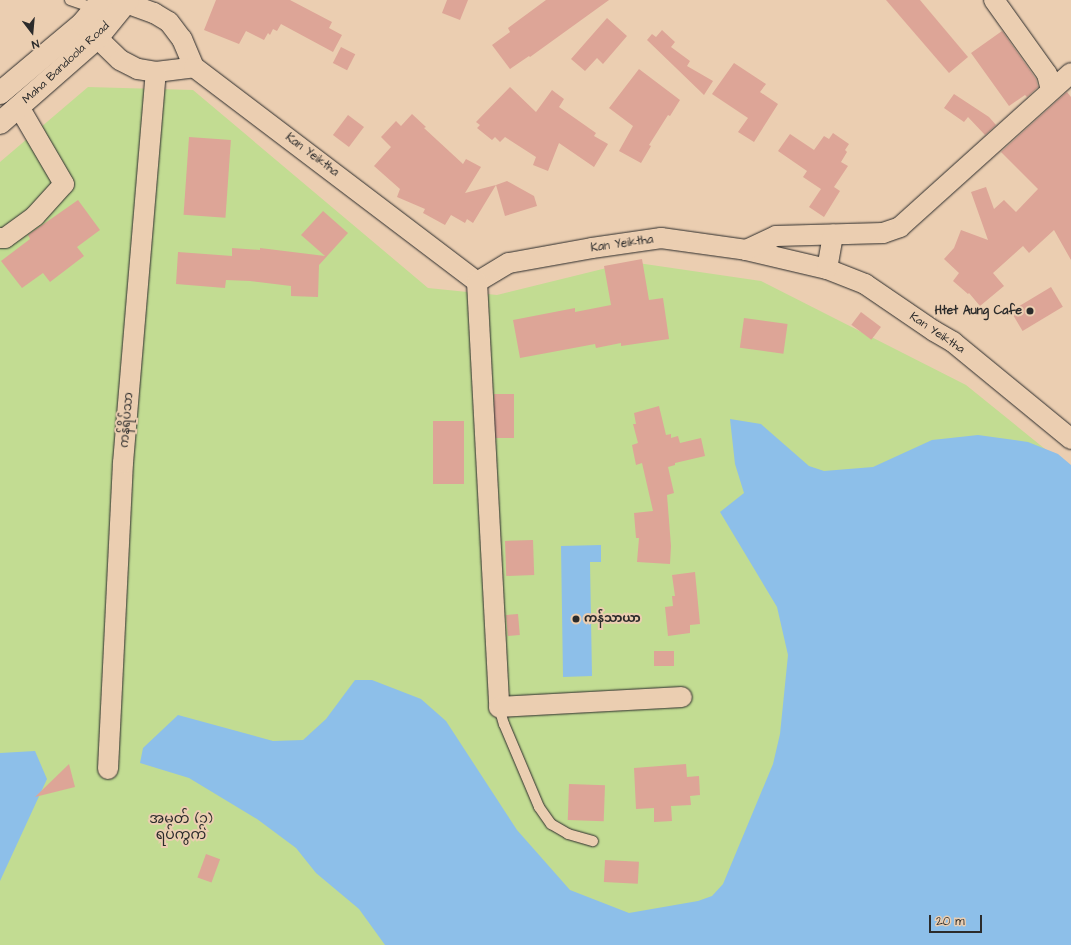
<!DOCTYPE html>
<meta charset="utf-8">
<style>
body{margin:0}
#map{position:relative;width:1071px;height:945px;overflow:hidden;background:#ebceb1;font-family:"Architects Daughter","Noto Sans Myanmar",sans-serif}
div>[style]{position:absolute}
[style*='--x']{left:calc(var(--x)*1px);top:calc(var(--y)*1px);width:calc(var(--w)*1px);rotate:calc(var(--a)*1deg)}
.green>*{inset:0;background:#c2dc92}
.water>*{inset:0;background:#8dbfe9}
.building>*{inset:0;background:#dda597;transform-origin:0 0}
.roads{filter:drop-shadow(0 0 1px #2b2b2b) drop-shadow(0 0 1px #2b2b2b)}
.lane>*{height:10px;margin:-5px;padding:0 5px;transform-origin:5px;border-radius:5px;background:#ebceb1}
.street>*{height:20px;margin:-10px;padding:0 10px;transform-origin:10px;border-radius:10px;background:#ebceb1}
.secondary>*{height:22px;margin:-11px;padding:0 11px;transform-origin:11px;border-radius:11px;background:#ebceb1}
.dots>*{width:11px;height:11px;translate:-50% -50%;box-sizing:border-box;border:2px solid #ebceb1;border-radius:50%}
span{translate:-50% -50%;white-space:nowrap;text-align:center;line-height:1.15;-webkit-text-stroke:4px #ebceb1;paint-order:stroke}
.street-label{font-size:12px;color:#2b2b2b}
.poi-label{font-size:12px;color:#2b2b2b;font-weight:700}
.right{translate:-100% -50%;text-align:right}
.left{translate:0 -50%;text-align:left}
.quarter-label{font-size:14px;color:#2b2b2b}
.north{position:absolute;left:12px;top:12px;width:40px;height:40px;-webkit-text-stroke:3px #ebceb1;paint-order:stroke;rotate:164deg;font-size:11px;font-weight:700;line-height:16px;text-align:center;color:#2b2b2b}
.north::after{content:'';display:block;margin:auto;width:14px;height:18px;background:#2b2b2b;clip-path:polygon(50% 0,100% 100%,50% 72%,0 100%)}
.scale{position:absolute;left:929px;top:915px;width:53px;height:18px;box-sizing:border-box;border:2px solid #2b2b2b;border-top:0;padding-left:5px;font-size:12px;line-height:14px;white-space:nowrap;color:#2b2b2b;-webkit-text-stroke:3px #ebceb1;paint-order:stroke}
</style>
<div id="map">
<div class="green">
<i style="clip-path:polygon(88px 87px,193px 90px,428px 288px,497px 295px,631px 262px,761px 281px,966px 385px,1071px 470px,1071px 945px,0 945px,0 162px)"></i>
</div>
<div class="water">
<i style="clip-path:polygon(730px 419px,761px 424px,809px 466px,824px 471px,873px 467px,932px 440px,978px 435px,1028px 442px,1058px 454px,1071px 465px,1071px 945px,385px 945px,359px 909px,316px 873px,296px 848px,257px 819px,189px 778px,140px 763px,143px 748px,178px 715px,273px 741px,303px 740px,326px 719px,355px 680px,372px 680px,421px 699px,446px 721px,517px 830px,570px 890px,629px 913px,698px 901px,712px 896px,723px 884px,773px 764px,780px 734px,788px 655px,777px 607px,720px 512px,744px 493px,735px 464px)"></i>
<i style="clip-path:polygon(601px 545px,601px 562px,590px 562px,592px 676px,563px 677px,561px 546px)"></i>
<i style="clip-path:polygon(35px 751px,47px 779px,0 881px,0 753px)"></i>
</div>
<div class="building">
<i style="clip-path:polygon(216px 0,290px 0,332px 22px,329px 28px,342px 35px,333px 52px,281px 24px,277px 31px,273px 29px,270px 35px,268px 33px,264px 40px,246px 31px,239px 44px,204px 30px)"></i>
<i style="clip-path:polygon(447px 0,468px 0,460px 20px,442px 13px)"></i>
<i style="clip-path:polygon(546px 0,609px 0,530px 57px,529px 56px,510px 69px,492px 45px,510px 32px,508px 28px)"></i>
<i style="clip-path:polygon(886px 0,920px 0,968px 57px,949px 73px)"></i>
<i style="clip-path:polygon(607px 18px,627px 36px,603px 64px,597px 58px,585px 71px,571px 59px)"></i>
<i style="clip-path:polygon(662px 30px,675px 42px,671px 47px,690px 61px,687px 66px,713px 81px,704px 95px,647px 40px,652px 34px,656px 37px)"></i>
<i style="clip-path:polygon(1002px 31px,1036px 79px,1038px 87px,1027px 97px,1025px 95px,1009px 106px,971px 53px)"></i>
<i style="left:341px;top:47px;width:16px;height:18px;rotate:27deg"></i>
<i style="clip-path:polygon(734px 63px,766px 84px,760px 92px,778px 104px,754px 142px,738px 132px,748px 118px,712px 94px)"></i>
<i style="clip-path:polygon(639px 69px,680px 100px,670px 116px,668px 115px,649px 145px,651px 146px,641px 163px,619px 151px,633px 126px,609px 108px)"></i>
<i style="clip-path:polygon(510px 87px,536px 112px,552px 90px,564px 99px,559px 107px,596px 133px,594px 136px,608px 144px,594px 167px,559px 143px,548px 171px,533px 165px,536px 157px,505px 137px,500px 142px,495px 137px,492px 140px,477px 128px,480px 125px,476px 122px)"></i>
<i style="clip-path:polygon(1067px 92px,1071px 97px,1071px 260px,1054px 230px,1029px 253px,1023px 246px,993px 273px,1004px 286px,980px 306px,969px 293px,968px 294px,953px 281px,959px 273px,944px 259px,954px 248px,961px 230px,988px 240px,971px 192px,986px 187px,994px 209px,1004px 200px,1016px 212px,1038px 189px,1001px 152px)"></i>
<i style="clip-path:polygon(954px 94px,989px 117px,996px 125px,985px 135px,968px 117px,964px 122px,944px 108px)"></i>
<i style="clip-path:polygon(412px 114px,426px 127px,424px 128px,463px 164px,466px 159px,481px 167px,465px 193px,496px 185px,473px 223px,467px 219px,465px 223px,451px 215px,445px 225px,423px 213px,425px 209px,397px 197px,400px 189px,374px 166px,391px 147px,381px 137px,396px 121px,401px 126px)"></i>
<i style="left:348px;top:115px;width:20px;height:25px;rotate:37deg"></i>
<i style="clip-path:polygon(833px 133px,849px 144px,845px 150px,847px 152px,841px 162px,848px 166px,834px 187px,840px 191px,824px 217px,809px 207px,821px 189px,803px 177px,807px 171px,778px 151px,790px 134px,814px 150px,824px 136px,829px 139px)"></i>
<i style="left:189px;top:137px;width:42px;height:78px;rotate:4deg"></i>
<i style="clip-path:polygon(507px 181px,534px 196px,537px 206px,505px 216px,496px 185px)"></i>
<i style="clip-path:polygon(78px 200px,100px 230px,77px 247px,84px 256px,50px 282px,43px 273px,22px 288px,1px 261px,30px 239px,28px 235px)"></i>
<i style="clip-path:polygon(323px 211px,348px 233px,319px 265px,318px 297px,291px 296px,291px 286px,250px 281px,226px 280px,225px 288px,176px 284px,178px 252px,232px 256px,232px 248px,260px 250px,260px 248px,325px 256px,301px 235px)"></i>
<i style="clip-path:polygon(642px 259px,649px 300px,663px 298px,669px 339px,621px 346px,621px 343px,596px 348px,595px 344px,520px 358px,513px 320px,575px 308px,575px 312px,611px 305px,604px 266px)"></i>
<i style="left:1051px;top:287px;width:23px;height:47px;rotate:59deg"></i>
<i style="left:861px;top:312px;width:25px;height:16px;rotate:37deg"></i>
<i style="left:744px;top:318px;width:44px;height:30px;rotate:8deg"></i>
<i style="left:494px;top:394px;width:20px;height:44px"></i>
<i style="clip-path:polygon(659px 406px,666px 435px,671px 434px,671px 438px,678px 436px,680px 443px,701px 438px,705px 456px,675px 463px,675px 465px,668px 467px,674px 493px,667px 495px,671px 546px,670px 564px,637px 562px,639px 538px,636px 538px,634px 513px,653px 511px,642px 463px,636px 465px,632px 445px,638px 443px,633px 424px,636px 424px,634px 413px)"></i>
<i style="left:433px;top:421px;width:31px;height:63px"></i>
<i style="left:533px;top:540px;width:35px;height:28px;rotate:88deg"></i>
<i style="clip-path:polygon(695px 572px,700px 624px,690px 625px,690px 633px,668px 636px,665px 607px,673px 606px,672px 596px,675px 596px,672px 575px)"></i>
<i style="left:518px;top:614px;width:21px;height:12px;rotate:85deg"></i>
<i style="left:674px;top:651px;width:15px;height:20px;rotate:90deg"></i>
<i style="clip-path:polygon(69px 764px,75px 787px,35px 797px)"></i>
<i style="clip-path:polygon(686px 764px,687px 777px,699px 776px,700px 795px,690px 796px,691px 805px,671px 806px,672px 821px,654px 822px,654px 808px,636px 809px,634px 768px)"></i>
<i style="left:569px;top:784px;width:36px;height:36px;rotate:2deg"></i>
<i style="left:206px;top:854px;width:15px;height:25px;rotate:20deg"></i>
<i style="left:605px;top:860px;width:34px;height:22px;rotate:3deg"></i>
</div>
<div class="roads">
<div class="lane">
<i style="--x:70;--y:0;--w:28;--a:19"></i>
<i style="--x:499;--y:707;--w:18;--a:74"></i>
<i style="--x:504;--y:724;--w:90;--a:67.1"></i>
<i style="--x:539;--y:807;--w:21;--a:55"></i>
<i style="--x:551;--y:824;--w:20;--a:30"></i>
<i style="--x:568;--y:834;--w:26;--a:16"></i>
</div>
<div class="street">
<i style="--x:118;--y:0;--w:38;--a:20"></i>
<i style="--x:154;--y:13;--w:17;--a:31"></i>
<i style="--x:169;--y:22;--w:21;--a:53"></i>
<i style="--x:182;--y:39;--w:30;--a:67"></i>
<i style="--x:994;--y:0;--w:91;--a:54.4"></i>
<i style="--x:1047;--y:74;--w:16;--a:76"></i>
<i style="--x:86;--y:27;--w:47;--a:44.1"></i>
<i style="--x:120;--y:60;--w:20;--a:27"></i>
<i style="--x:138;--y:69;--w:18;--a:9"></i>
<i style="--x:156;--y:72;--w:38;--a:-7"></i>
<i style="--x:194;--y:67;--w:355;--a:37.2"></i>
<i style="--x:477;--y:282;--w:37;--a:-31"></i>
<i style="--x:509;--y:263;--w:84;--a:-10.2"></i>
<i style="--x:592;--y:248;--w:70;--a:-8.2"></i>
<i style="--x:661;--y:238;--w:86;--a:8"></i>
<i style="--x:746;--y:250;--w:83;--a:13.2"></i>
<i style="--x:827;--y:269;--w:41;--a:21.5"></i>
<i style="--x:865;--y:284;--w:83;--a:34.3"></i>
<i style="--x:934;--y:331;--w:22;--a:30"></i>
<i style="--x:953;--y:342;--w:153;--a:39.4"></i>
<i style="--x:0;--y:238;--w:5;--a:0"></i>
<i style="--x:5;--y:238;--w:37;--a:-36"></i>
<i style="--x:35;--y:216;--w:43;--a:-47.8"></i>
<i style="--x:64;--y:184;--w:89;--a:-120.3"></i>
<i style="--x:746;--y:250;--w:33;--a:-25"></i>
<i style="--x:776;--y:236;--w:107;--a:-1.6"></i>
<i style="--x:883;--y:233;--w:18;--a:-19"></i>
<i style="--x:900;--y:227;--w:230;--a:-42"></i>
<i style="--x:827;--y:269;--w:35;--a:-80"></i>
<i style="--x:477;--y:282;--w:426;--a:87"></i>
<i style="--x:499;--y:707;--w:183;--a:-3.1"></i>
<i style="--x:108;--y:769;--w:306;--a:-87.2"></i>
<i style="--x:123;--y:463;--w:392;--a:-85.2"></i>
</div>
<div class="secondary">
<i style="--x:0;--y:93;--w:107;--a:-40.1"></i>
<i style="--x:82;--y:24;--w:31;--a:-50"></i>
<i style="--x:0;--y:123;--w:129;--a:-41.2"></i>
<i style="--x:97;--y:38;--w:49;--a:-50.8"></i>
</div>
</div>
<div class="dots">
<i style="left:1030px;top:311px;background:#2b2b2b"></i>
<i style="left:576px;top:619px;background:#2b2b2b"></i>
</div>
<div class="street-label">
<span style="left:66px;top:63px;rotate:-43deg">Maha Bandoola Road</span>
<span style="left:312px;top:155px;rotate:37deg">Kan Yeiktha</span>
<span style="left:622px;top:244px;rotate:-8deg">Kan Yeiktha</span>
<span style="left:937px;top:333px;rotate:34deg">Kan Yeiktha</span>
<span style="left:127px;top:420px;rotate:-85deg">ကန်ရိပ်သာ</span>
</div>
<div class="poi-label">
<span class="right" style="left:1022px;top:311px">Htet Aung Cafe</span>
<span class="left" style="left:584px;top:619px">ကန်သာယာ</span>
</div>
<div class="quarter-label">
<span style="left:181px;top:827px">အမှတ် (၃)<br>ရပ်ကွက်</span>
</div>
<div class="north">N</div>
<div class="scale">20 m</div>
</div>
